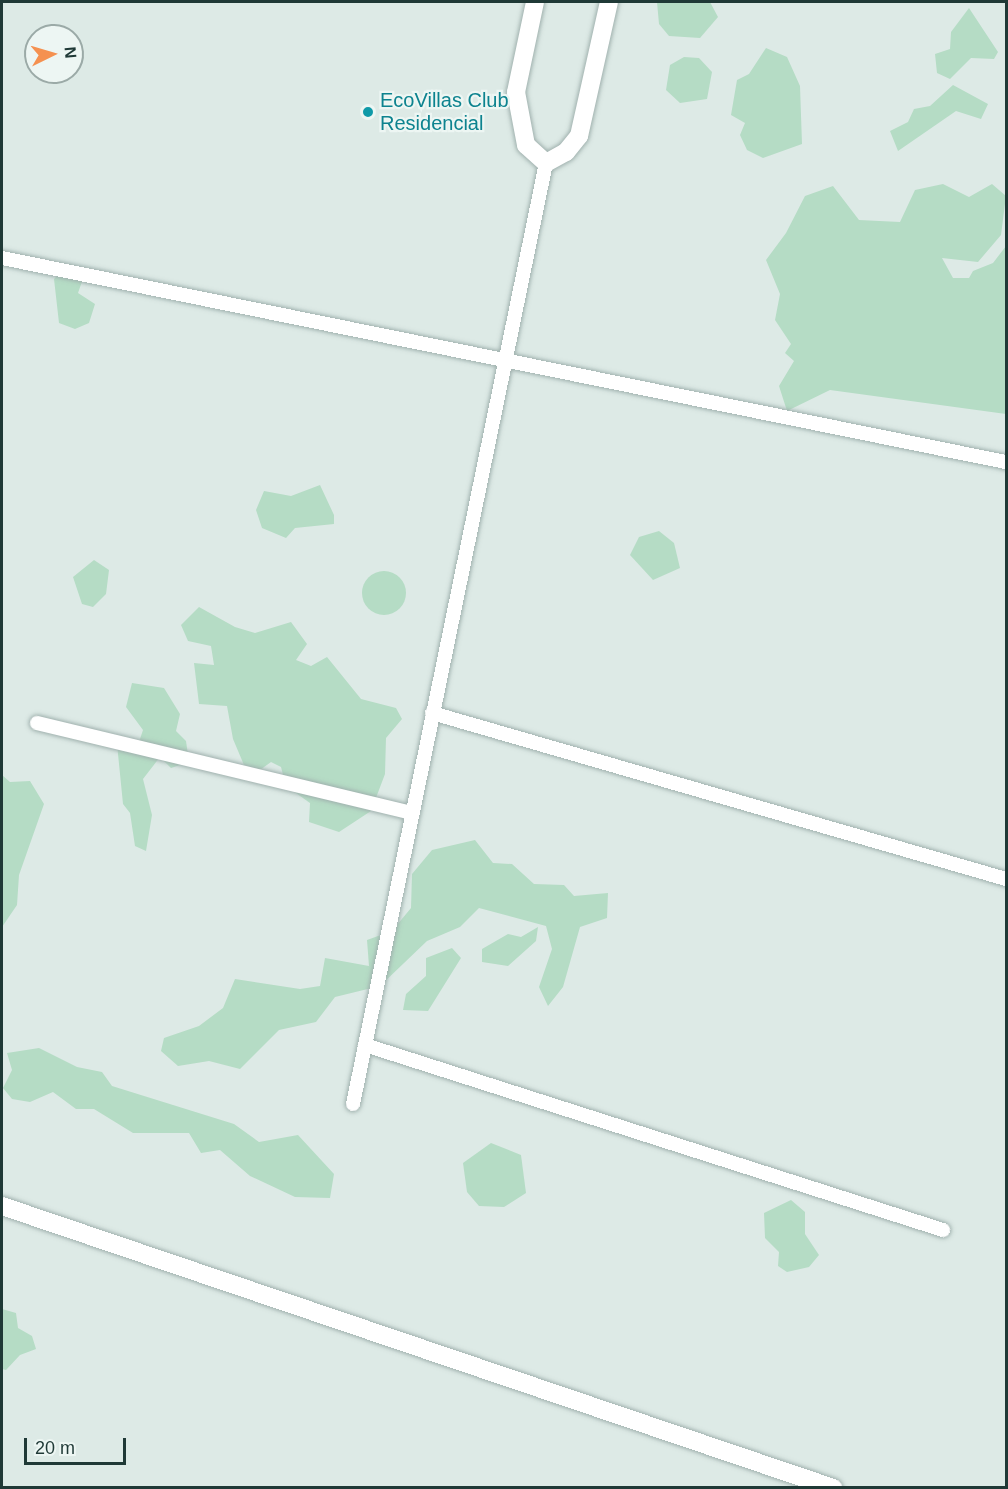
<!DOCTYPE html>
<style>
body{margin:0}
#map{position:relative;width:1008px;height:1489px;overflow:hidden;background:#ddeae6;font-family:Helvetica,sans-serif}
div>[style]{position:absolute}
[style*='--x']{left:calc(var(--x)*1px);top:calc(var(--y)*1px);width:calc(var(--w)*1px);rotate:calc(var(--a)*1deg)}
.green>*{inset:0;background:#b5dcc5}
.round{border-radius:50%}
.roads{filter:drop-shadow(0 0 2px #a0b1ae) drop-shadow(0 0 2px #a0b1ae)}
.lane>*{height:14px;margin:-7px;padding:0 7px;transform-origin:7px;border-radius:7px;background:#fff}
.street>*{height:18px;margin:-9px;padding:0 9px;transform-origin:9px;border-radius:9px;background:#fff}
.dots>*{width:16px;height:16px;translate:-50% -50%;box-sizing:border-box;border:3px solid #edf6f3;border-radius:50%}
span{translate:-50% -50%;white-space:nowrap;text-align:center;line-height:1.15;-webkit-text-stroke:4.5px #edf6f3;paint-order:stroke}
.culture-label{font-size:20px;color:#0d838f}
.left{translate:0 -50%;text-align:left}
.frame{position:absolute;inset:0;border:3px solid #1f3936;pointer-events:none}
.north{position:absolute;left:24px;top:24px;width:60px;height:60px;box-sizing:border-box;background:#edf6f3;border:2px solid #9baaa7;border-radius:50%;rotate:85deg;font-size:16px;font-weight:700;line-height:24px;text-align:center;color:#1f3936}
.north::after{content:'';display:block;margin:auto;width:21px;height:27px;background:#f59150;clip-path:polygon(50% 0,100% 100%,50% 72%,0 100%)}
.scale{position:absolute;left:24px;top:1438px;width:102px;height:27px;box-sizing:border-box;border:3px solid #1f3936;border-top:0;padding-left:8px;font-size:18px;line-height:21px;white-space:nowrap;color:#1f3936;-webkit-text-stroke:4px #edf6f3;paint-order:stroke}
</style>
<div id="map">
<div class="green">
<i style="clip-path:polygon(710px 2px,718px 17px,700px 38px,669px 36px,659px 24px,657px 2px)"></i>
<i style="clip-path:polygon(969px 8px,998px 52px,994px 59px,971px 58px,950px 79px,937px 73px,935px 54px,950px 49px,951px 32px)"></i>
<i style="clip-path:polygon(766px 48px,787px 57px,800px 86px,802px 144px,763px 158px,747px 150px,740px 135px,745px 123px,731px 115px,737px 80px,749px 74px)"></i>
<i style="clip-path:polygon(684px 57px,699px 58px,712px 72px,707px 99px,680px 103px,666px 90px,670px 65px)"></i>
<i style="clip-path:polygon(953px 85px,988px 104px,981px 119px,956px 111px,898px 151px,890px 131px,908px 122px,914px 109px,930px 106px)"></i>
<i style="clip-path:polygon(943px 184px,969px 197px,992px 184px,1006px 196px,1001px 235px,978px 262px,942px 258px,953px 278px,969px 278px,973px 271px,993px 263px,1006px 246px,1006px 414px,830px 390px,787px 411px,779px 386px,794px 361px,785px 353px,791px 344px,775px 320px,780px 294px,766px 260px,786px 233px,805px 196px,833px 186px,859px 220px,900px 222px,915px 190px)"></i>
<i style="clip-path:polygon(69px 264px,86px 270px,78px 293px,95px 304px,89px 323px,75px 329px,59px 323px,54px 279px)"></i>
<i style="clip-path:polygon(320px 485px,334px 515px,334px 524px,295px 528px,286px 538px,262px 528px,256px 510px,264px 491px,291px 496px)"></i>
<i style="clip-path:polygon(659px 531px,674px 543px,680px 568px,653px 580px,630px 555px,639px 537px)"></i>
<i style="clip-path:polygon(94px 560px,109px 570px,106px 594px,93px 607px,82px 604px,73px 577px)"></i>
<i class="round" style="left:362px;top:571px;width:44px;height:44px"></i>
<i style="clip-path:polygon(199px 607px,235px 627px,255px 633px,291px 622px,307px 644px,296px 660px,311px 666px,327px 657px,361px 699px,396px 708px,402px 719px,386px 738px,385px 774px,371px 811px,339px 832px,309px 822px,310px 803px,286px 786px,281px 767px,271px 762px,260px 770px,244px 765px,233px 739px,227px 706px,199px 704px,194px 663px,214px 665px,211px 646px,188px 641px,181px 625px)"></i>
<i style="clip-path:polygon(132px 683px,164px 688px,180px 714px,176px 731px,186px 741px,189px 762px,171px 768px,160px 757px,143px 779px,152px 815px,146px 851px,135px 846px,130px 813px,123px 804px,117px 744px,138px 745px,143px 730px,126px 707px)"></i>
<i style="clip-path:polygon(2px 775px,10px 782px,30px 781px,44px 804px,19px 875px,17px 905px,2px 927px)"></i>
<i style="clip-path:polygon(475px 840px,493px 863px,512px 864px,534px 884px,564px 885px,574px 896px,608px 893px,607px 918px,580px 927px,563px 987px,548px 1006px,539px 987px,552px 949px,546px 926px,479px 908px,460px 927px,427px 941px,380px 986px,335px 997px,316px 1022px,279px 1030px,240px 1069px,209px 1061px,178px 1066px,161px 1051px,164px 1038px,199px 1026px,223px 1008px,235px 979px,300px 989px,320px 986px,325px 958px,369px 966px,367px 940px,392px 931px,411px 908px,412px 874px,432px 850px)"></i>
<i style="clip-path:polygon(538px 927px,536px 941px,508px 966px,482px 962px,482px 949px,508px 934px,521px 937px)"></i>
<i style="clip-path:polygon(452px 948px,461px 958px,428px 1011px,403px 1010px,406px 994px,426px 976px,426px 958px)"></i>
<i style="clip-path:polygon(39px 1048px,77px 1067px,102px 1072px,112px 1086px,234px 1124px,259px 1142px,298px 1135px,334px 1174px,330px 1198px,295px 1197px,250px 1176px,220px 1150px,201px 1153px,189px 1133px,133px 1133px,94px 1109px,76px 1109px,53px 1092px,30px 1102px,12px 1099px,3px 1088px,12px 1070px,7px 1053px)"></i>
<i style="clip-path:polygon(491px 1143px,521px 1155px,526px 1193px,504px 1207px,479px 1206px,467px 1192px,463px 1163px)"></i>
<i style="clip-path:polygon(791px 1200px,805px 1212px,805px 1234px,819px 1255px,809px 1267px,787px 1272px,778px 1266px,779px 1252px,765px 1238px,764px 1213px)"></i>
<i style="clip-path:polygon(2px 1309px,16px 1313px,18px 1328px,32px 1336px,36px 1349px,20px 1355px,6px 1370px,2px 1369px)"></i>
</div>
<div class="roads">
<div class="lane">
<i style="--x:2;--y:258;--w:1025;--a:11.49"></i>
<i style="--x:432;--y:713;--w:598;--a:16.13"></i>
<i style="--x:37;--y:723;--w:386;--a:13.5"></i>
<i style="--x:365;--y:1045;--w:607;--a:17.75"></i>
<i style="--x:353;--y:1104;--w:961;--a:-78.41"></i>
</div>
<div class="street">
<i style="--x:535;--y:2;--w:92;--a:101.9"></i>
<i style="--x:516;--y:92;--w:54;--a:79.3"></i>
<i style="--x:526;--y:145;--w:27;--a:42"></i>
<i style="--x:546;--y:163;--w:23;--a:-29"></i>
<i style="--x:566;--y:152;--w:21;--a:-51"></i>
<i style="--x:579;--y:136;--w:137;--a:-77.4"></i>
<i style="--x:2;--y:1206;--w:878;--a:18.74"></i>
</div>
</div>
<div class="dots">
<i style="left:368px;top:112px;background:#0f9aa8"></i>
</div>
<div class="culture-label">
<span class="left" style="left:380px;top:112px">EcoVillas Club<br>Residencial</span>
</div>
<div class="frame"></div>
<div class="north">N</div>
<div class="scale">20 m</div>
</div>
